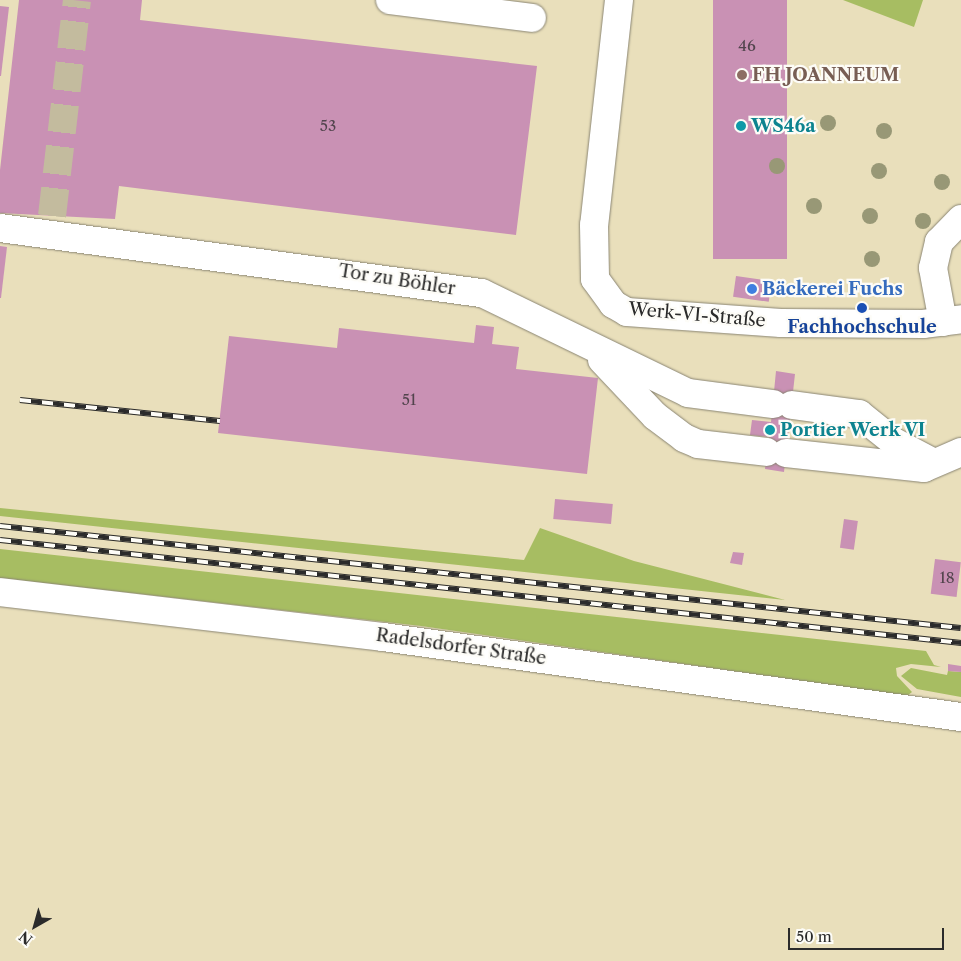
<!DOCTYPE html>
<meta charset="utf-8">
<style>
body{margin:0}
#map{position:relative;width:961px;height:961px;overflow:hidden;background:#e9dfbb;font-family:"Libre Caslon Text",serif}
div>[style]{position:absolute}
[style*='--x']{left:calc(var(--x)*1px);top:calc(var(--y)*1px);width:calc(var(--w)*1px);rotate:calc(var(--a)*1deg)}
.green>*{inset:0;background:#a7bd62}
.building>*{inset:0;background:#c991b4;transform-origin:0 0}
.minor-tunnel>*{height:28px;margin-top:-14px;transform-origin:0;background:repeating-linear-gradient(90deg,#c3bb9e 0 28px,transparent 0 42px)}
.roads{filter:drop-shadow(0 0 1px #8a8573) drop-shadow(0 0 1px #8a8573)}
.minor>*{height:28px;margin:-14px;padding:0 14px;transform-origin:14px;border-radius:14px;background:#fff}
.rail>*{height:5.5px;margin-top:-2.75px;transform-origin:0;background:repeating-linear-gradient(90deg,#fdfcf7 0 11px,#2b2b2b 0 22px);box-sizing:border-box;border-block:1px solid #2b2b2b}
.trees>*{width:16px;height:16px;margin:-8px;border-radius:50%;background:#989876}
.dots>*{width:14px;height:14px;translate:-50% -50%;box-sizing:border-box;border:2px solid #fdfcf7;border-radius:50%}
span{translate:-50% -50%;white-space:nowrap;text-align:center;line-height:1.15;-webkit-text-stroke:4.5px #fdfcf7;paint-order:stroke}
.number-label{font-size:15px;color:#52444d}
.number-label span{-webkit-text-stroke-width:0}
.education-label{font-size:18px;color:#785e54;font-weight:700}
.left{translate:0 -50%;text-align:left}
.culture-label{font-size:18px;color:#0d838f;font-weight:700}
.street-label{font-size:18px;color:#2b2b2b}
.shop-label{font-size:18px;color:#366cbe;font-weight:700}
.transit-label{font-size:18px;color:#164399;font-weight:700}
.north{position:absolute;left:10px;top:901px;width:50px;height:50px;-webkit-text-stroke:4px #fdfcf7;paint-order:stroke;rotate:218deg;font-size:14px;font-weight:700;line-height:20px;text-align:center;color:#2b2b2b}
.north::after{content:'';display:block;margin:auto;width:18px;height:22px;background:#2b2b2b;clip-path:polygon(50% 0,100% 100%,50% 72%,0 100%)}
.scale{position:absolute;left:788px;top:928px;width:156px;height:22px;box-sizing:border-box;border:2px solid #2b2b2b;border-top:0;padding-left:6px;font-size:15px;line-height:18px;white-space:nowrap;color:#2b2b2b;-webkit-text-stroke:4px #fdfcf7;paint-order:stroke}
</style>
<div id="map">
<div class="green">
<i style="clip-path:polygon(843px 0,923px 0,914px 27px)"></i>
<i style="clip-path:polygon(0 508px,524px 560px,540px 528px,634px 561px,785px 600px,0 516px)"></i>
<i style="clip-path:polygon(0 549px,926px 651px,934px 665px,941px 667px,911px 664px,896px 668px,897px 676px,912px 692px,907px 696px,421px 626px,0 578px)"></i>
<i style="clip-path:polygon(911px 668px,947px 675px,948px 671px,961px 672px,961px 697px,917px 689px,901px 676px)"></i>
</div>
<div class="building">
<i style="clip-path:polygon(19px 0,142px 0,140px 20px,537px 66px,516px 235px,119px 186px,115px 219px,0 213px,0 170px)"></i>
<i style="left:713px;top:0;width:74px;height:259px"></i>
<i style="clip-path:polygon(0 6px,9px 7px,1px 76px,0 76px)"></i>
<i style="clip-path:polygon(0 246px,7px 247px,1px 298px,0 298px)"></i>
<i style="left:736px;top:276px;width:36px;height:21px;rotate:8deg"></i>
<i style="clip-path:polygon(476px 325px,494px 327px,492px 344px,519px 347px,516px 369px,598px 378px,587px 474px,218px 433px,229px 336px,337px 348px,339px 328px,474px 343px)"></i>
<i style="clip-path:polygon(776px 371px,795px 374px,784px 472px,765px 469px,769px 437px,750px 435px,752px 420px,771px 422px)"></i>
<i style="left:555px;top:499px;width:58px;height:20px;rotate:5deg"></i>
<i style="left:844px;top:519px;width:14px;height:29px;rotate:8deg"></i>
<i style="clip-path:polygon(733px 552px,744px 553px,742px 565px,730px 563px)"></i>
<i style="left:935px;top:559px;width:26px;height:35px;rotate:7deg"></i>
<i style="clip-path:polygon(948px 664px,961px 666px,961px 672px,948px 671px)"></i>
</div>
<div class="minor-tunnel">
<i style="--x:52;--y:216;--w:217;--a:-83.4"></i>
</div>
<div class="roads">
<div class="minor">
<i style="--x:390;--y:0;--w:143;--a:7.2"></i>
<i style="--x:619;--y:0;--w:226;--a:96.3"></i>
<i style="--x:594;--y:225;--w:54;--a:88.9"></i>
<i style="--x:595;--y:279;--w:31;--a:54"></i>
<i style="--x:613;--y:304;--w:16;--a:30"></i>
<i style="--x:627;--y:312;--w:154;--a:4.1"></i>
<i style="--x:781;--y:323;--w:142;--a:0.4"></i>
<i style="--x:923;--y:324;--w:38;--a:-7"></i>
<i style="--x:0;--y:228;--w:486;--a:7.7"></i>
<i style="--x:482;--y:293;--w:229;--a:25.9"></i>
<i style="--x:688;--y:393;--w:86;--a:7.4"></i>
<i style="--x:943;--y:322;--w:55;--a:-100.5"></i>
<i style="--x:933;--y:268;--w:27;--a:-77"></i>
<i style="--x:939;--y:242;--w:32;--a:-46"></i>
<i style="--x:602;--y:360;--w:77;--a:46.6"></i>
<i style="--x:655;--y:416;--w:36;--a:37"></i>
<i style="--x:684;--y:438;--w:15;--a:23"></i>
<i style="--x:698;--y:444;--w:69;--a:6.6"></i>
<i style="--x:792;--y:405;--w:68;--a:7.7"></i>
<i style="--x:859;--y:414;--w:45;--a:38.7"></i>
<i style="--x:894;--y:442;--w:45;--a:27.7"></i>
<i style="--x:786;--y:453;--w:139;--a:6.2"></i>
<i style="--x:924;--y:468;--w:40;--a:-23.4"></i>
<i style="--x:0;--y:592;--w:386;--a:6.7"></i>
<i style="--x:383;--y:637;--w:584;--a:7.88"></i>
</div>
</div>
<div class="rail">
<i style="--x:20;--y:400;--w:201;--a:6"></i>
<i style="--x:0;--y:526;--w:966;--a:6.06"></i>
<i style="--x:0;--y:540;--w:967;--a:6.12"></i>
</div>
<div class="trees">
<i style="left:828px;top:123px"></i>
<i style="left:884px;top:131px"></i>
<i style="left:777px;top:166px"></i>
<i style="left:879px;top:171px"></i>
<i style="left:942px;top:182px"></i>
<i style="left:814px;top:206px"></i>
<i style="left:870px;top:216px"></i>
<i style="left:923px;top:221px"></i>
<i style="left:872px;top:259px"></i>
</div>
<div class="dots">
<i style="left:742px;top:75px;background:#8d6e63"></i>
<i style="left:741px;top:126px;background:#0f9aa8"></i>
<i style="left:752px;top:289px;background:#3f7fe0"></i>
<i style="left:862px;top:308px;background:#1a4fb4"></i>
<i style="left:770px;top:430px;background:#0f9aa8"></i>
</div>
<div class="number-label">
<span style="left:747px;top:46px">46</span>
<span style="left:328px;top:126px">53</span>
<span style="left:409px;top:400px">51</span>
<span style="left:947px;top:578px">18</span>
</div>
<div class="education-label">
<span class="left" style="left:752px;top:75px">FH JOANNEUM</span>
</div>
<div class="culture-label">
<span class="left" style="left:751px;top:126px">WS46a</span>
<span class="left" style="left:780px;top:430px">Portier Werk VI</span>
</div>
<div class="street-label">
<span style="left:397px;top:280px;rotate:9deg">Tor zu Böhler</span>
<span style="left:697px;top:315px;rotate:5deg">Werk-VI-Straße</span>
<span style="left:461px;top:647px;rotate:8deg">Radelsdorfer Straße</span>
</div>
<div class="shop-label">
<span class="left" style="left:762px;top:289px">Bäckerei Fuchs</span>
</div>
<div class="transit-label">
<span style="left:862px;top:327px">Fachhochschule</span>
</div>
<div class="north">N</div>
<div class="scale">50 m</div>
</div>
